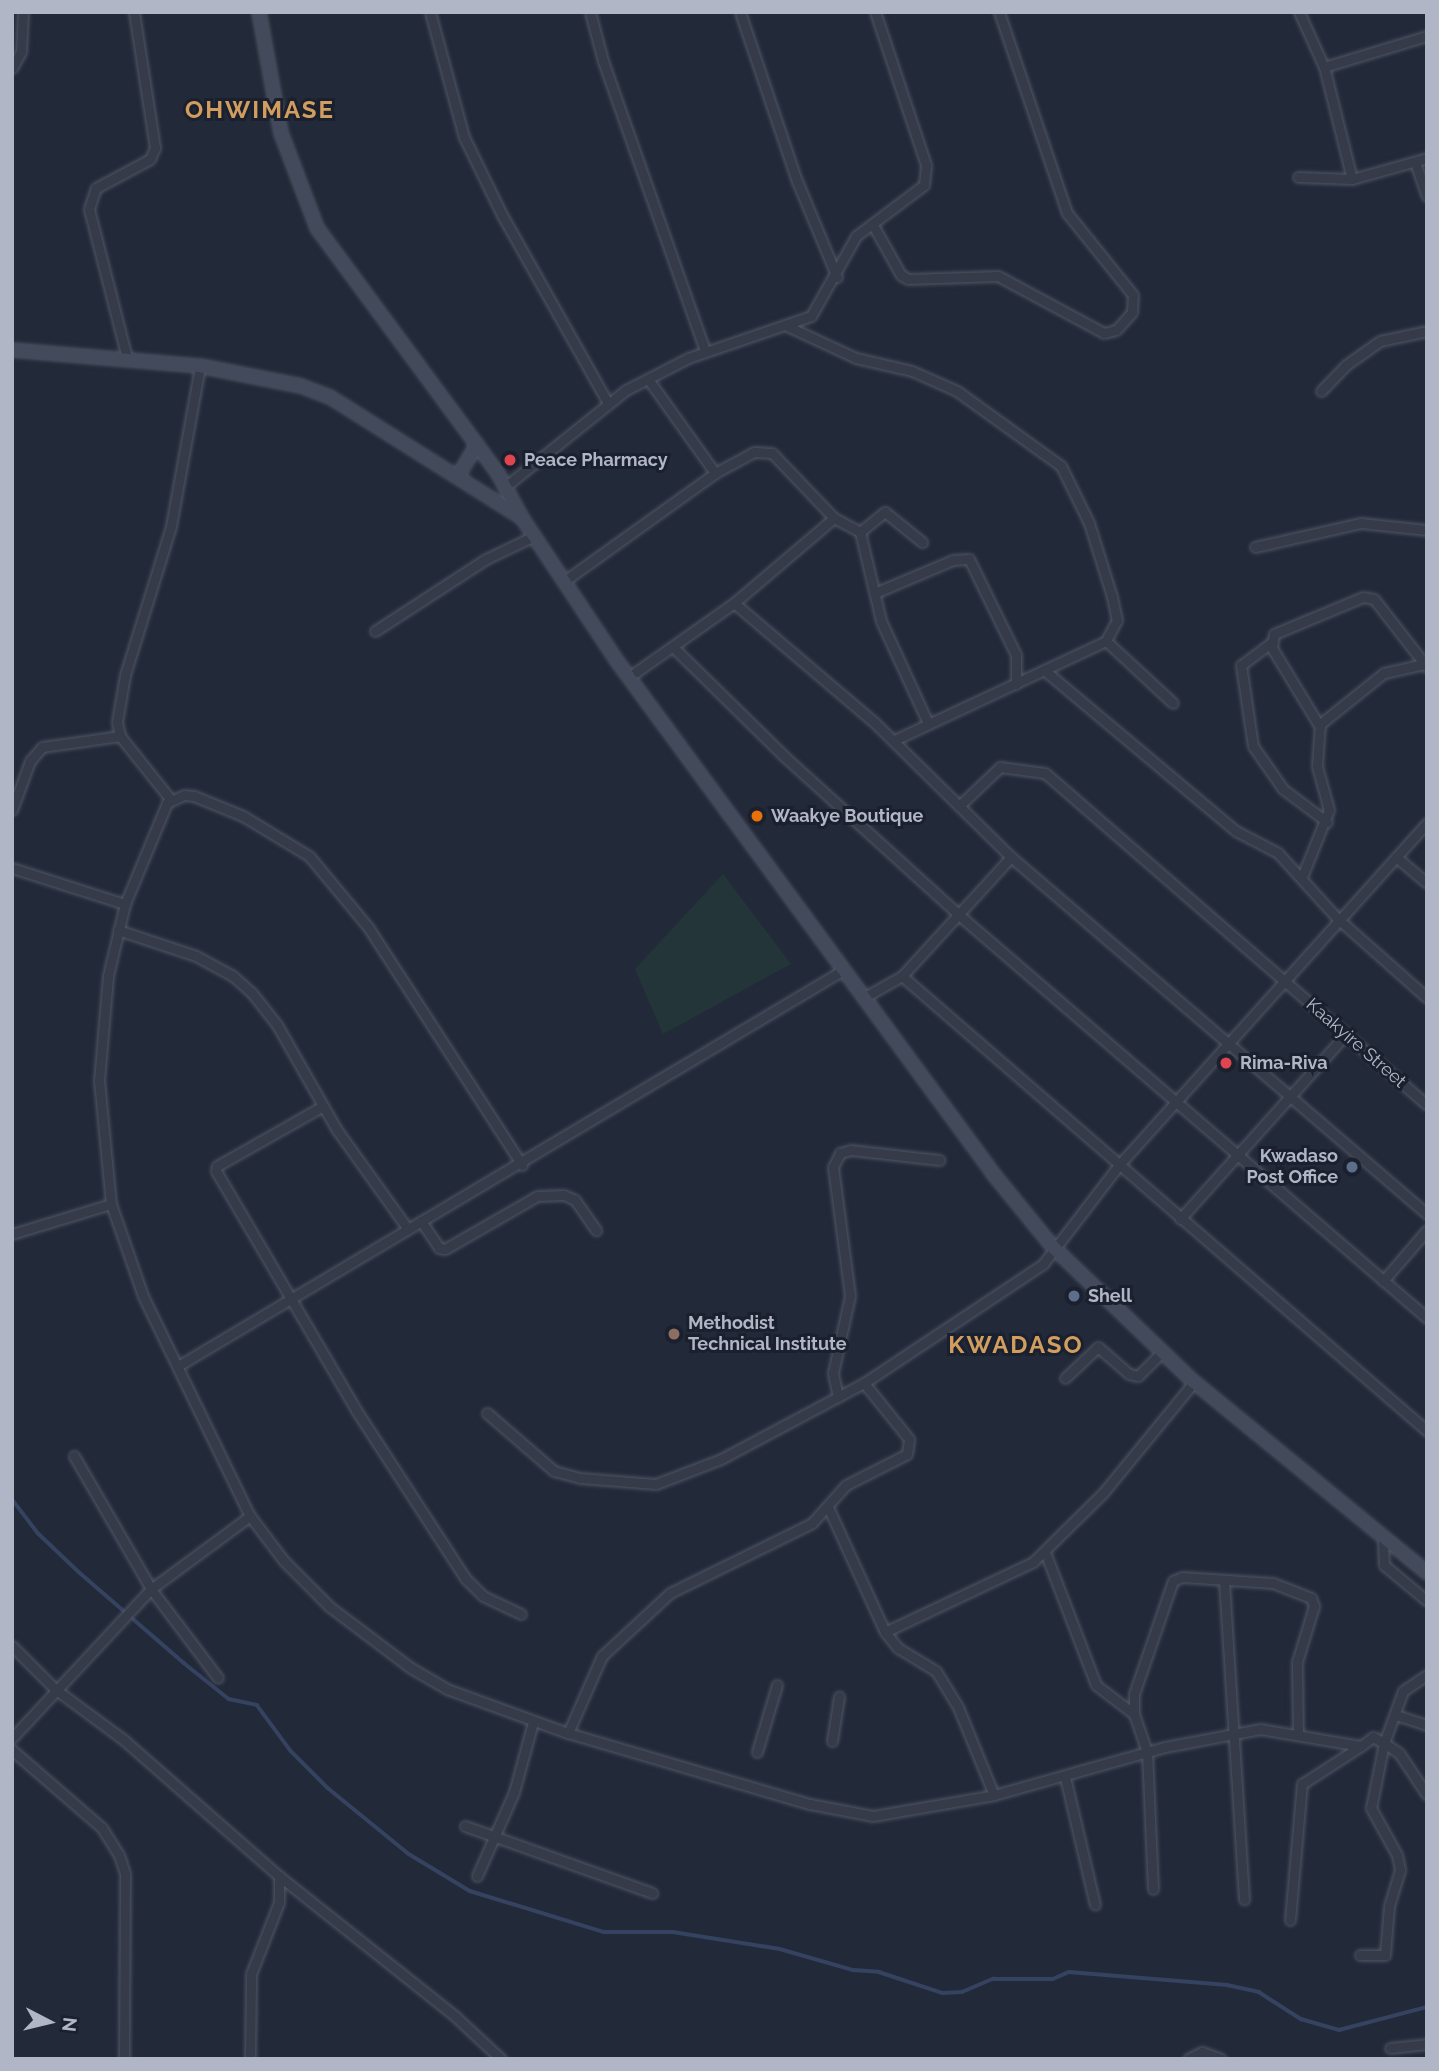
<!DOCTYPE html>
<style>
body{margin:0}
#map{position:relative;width:1439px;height:2071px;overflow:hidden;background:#222939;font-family:Raleway,sans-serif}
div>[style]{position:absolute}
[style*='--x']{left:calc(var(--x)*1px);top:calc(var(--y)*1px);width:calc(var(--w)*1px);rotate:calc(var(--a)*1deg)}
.green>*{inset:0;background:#24353a}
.stream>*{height:3.5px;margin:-1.75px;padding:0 1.75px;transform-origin:1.75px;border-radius:1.75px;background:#354260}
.roads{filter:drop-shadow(0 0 2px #505664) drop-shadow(0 0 2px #505664)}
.street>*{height:9px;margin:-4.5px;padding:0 4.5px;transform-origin:4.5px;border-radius:4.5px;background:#353b49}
.secondary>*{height:12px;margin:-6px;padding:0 6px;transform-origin:6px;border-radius:6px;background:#434a5c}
.dots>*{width:19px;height:19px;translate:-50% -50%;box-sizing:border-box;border:4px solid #1b202e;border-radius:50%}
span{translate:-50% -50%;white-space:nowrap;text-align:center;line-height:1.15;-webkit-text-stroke:6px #1b202e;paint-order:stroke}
.poi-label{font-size:18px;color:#b0b6c6;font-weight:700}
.left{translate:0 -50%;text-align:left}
.right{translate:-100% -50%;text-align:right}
.street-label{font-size:18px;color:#b0b6c6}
.district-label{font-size:24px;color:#d29e5f;font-weight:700;letter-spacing:2px}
.frame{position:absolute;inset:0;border:14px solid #b0b6c6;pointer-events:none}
.north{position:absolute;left:14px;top:1987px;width:70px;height:70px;-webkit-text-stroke:5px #1b202e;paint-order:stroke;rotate:97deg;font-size:19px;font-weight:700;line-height:28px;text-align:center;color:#b0b6c6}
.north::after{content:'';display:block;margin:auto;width:24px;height:32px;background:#b0b6c6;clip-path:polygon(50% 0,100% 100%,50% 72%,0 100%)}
</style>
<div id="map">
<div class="green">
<i style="clip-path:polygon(723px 874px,791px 964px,663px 1034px,635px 969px)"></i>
</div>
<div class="stream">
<i style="--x:12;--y:1499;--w:43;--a:52.6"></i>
<i style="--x:38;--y:1533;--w:57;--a:43.6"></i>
<i style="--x:79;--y:1572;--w:139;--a:40.9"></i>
<i style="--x:184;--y:1663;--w:58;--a:38.7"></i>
<i style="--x:229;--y:1699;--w:29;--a:12"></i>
<i style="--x:257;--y:1705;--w:57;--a:53.5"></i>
<i style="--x:291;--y:1751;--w:52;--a:45"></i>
<i style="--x:328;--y:1788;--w:104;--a:39.2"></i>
<i style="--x:409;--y:1854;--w:71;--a:31.2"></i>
<i style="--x:470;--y:1891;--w:140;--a:17"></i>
<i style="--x:604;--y:1932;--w:69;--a:0"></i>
<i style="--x:673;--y:1932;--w:108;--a:9"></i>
<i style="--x:780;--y:1949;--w:76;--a:16"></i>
<i style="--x:853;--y:1970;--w:26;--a:4"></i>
<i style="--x:879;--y:1972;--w:67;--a:18.2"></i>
<i style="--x:943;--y:1993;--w:19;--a:-3"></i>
<i style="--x:962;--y:1992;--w:34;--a:-23"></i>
<i style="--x:993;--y:1979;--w:60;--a:0"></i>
<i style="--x:1053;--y:1979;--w:17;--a:-24"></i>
<i style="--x:1069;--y:1972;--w:159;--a:4.7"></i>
<i style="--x:1227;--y:1985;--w:33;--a:12"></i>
<i style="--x:1259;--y:1992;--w:50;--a:32.7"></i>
<i style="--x:1301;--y:2019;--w:40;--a:16"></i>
<i style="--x:1339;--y:2030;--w:91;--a:-14.6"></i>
</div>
<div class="roads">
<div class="street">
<i style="--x:430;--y:12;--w:130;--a:74.8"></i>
<i style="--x:464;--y:137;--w:87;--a:64"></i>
<i style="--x:502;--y:215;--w:216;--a:60.6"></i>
<i style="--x:590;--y:12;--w:51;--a:75.1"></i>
<i style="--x:603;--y:61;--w:307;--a:70.6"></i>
<i style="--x:740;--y:12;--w:178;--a:71.4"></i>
<i style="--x:797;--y:181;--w:104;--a:67.4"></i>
<i style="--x:1299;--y:12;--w:60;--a:65.6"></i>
<i style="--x:12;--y:68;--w:18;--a:-61"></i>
<i style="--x:21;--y:52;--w:40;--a:-87.1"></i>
<i style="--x:1415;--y:162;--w:36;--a:71"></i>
<i style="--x:1298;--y:177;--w:54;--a:2.1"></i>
<i style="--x:1352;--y:179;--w:78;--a:-15.6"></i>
<i style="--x:1352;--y:179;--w:115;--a:-104"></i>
<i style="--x:1324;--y:67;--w:108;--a:-16.8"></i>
<i style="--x:873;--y:225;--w:57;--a:60.8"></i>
<i style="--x:901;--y:275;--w:8;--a:30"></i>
<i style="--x:908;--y:279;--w:90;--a:-1.9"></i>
<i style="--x:998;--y:276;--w:120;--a:28.3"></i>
<i style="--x:1104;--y:333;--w:12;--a:-14"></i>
<i style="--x:1116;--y:330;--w:24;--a:-48"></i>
<i style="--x:1132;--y:312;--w:17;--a:-87"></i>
<i style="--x:1133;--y:295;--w:105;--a:-128.8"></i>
<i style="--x:1067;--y:213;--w:212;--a:-108.7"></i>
<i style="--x:787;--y:326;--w:76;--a:24.9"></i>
<i style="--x:856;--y:358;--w:57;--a:13.1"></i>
<i style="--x:912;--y:371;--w:49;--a:24"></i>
<i style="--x:957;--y:391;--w:128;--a:35.8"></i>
<i style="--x:1061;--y:466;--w:64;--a:63.8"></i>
<i style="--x:1089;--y:523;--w:77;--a:72.7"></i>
<i style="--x:1112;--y:597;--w:24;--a:78"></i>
<i style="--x:1117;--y:620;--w:24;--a:118"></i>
<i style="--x:1106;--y:641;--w:235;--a:154.9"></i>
<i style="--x:127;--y:358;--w:154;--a:-104.3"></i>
<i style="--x:89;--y:209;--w:22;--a:-72"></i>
<i style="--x:96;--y:188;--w:61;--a:-28.2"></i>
<i style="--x:150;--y:159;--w:12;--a:-66"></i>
<i style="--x:155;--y:148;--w:138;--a:-98.8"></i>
<i style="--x:648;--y:379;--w:115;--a:54.5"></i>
<i style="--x:1321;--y:391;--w:36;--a:-46"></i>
<i style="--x:1346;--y:365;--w:42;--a:-35.2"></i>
<i style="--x:1380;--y:341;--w:48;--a:-12"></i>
<i style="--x:506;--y:486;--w:154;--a:-38.7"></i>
<i style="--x:626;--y:390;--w:70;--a:-27.3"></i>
<i style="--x:688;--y:358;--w:130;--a:-18.9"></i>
<i style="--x:811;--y:316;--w:92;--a:-60.6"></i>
<i style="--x:856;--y:236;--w:85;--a:-36.9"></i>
<i style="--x:924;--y:185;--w:20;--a:-84"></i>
<i style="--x:926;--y:165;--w:161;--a:-108.4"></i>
<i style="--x:860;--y:532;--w:32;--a:-39"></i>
<i style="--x:885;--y:512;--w:48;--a:39"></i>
<i style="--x:1255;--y:547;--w:109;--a:-12.8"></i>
<i style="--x:1361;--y:523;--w:66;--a:6.1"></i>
<i style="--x:563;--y:582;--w:187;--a:-35.6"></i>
<i style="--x:715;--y:473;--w:44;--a:-28.3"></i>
<i style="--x:754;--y:452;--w:18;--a:3"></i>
<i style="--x:772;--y:453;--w:90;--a:46.4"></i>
<i style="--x:834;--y:518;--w:30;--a:28"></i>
<i style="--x:860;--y:532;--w:91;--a:76.7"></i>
<i style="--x:881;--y:621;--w:110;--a:65.3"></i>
<i style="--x:877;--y:592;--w:82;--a:-22.8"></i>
<i style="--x:953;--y:560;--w:16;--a:-4"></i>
<i style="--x:969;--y:559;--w:107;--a:63.9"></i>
<i style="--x:1016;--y:655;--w:29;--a:90"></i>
<i style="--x:734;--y:603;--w:184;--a:40.4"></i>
<i style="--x:874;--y:722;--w:192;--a:44.6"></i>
<i style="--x:1011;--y:857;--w:548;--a:40.64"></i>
<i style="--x:375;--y:631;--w:132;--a:-33"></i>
<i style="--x:486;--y:559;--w:53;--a:-25.6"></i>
<i style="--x:1106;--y:641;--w:91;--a:42.8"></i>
<i style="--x:1272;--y:642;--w:39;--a:143"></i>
<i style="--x:1241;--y:665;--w:82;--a:81.6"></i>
<i style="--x:1253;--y:746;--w:52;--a:55.1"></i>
<i style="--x:1283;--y:789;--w:55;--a:36.9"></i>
<i style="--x:673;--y:647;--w:157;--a:44.5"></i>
<i style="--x:785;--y:757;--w:235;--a:42.2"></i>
<i style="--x:959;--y:915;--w:618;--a:40.73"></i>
<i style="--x:1044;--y:670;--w:251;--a:40"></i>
<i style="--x:1236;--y:831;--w:47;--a:27.6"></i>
<i style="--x:1278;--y:853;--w:88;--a:47.8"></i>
<i style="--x:1337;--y:918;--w:120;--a:41.6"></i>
<i style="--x:629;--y:677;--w:128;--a:-35.2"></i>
<i style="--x:734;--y:603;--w:131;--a:-40.4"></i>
<i style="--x:1319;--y:725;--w:83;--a:-38.7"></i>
<i style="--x:1384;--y:673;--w:41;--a:-12.7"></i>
<i style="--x:171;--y:800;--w:82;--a:-128.6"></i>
<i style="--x:120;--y:736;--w:14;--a:-102"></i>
<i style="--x:117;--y:722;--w:48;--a:-80.3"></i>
<i style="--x:125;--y:675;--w:156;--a:-72.8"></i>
<i style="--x:171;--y:526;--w:163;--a:-79.7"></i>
<i style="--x:959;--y:806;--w:57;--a:-43.6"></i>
<i style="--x:1000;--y:767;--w:45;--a:7.6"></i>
<i style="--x:1045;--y:773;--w:506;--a:40.99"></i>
<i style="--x:12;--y:810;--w:52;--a:-69.8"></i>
<i style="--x:30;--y:761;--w:18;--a:-49"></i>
<i style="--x:42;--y:747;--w:79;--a:-8"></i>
<i style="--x:1396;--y:857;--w:40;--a:40"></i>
<i style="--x:12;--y:868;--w:119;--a:17.7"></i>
<i style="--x:1302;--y:877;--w:72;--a:-68.1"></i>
<i style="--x:1329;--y:810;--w:46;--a:-105.3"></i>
<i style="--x:1317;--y:766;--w:39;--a:-86"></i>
<i style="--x:1320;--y:727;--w:92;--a:-121.3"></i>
<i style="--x:1272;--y:648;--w:14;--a:-82"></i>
<i style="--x:1274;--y:634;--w:96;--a:-22.6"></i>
<i style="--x:1363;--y:597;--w:11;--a:10"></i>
<i style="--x:1374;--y:599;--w:86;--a:52.1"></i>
<i style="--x:118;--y:930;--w:82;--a:18.4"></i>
<i style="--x:196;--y:956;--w:42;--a:28.4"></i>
<i style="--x:233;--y:976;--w:25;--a:42"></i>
<i style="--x:252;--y:993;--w:41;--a:52"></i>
<i style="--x:277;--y:1025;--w:121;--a:60.3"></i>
<i style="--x:337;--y:1130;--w:122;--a:54.4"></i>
<i style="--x:902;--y:976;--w:695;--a:40.91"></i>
<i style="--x:863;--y:998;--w:45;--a:-29.4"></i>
<i style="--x:902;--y:976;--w:161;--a:-47.5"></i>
<i style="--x:323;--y:1106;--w:122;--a:150.5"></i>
<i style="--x:217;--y:1166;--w:5;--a:101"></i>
<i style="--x:216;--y:1171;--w:277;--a:59.6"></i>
<i style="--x:356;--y:1410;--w:200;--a:57"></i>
<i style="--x:465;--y:1578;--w:25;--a:45"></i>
<i style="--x:483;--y:1596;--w:42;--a:25.3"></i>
<i style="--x:522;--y:1165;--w:283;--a:-122.9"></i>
<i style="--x:368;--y:927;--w:92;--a:-129.7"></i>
<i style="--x:309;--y:856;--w:77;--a:-148.8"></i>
<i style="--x:243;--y:816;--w:53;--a:-157.8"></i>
<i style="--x:194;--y:796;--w:10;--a:-174"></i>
<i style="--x:184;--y:795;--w:19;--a:155"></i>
<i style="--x:167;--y:803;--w:109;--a:112.6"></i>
<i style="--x:125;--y:904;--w:74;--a:103.3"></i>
<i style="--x:108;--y:976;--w:104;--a:94.9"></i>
<i style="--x:99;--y:1080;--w:125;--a:84.5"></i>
<i style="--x:111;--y:1204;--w:97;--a:70.8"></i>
<i style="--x:143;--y:1296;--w:245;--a:64.1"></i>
<i style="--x:250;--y:1516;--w:56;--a:52.9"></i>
<i style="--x:284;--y:1561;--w:65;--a:45"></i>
<i style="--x:330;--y:1607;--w:101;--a:37"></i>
<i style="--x:411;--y:1668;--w:42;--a:30.3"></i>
<i style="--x:447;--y:1689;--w:129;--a:20"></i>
<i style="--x:568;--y:1733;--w:252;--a:16.4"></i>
<i style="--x:810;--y:1804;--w:64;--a:10.8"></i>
<i style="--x:873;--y:1816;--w:123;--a:-9.8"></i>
<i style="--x:994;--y:1795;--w:178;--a:-15.7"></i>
<i style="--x:1165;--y:1747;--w:97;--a:-10.7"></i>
<i style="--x:1260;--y:1729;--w:102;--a:9.6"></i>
<i style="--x:1361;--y:1746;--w:15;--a:-37"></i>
<i style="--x:1373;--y:1737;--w:13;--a:29"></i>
<i style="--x:1384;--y:1743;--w:55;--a:-69.9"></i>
<i style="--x:1403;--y:1691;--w:29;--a:-34"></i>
<i style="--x:1180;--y:1219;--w:249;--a:-48.1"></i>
<i style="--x:421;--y:1221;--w:32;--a:56"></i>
<i style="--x:439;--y:1248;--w:6;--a:9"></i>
<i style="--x:445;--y:1249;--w:106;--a:-29.9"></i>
<i style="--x:537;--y:1196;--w:27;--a:-2"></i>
<i style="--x:564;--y:1195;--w:12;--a:24"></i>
<i style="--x:575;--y:1200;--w:37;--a:55"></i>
<i style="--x:12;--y:1234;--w:103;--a:-16.9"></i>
<i style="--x:1383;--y:1281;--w:67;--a:-49.2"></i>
<i style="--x:178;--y:1366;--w:774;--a:-30.77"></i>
<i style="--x:1065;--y:1378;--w:45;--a:-43.2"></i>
<i style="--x:1098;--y:1347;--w:41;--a:41.1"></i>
<i style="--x:1129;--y:1374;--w:9;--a:13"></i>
<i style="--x:1138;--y:1376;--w:35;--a:-45"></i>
<i style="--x:838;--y:1397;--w:25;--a:-102"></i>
<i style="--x:833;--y:1373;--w:79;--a:-77.6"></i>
<i style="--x:850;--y:1296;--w:130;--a:-97.5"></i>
<i style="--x:833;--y:1167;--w:16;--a:-63"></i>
<i style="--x:840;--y:1153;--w:11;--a:-15"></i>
<i style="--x:851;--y:1150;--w:89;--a:6.5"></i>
<i style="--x:487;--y:1413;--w:89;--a:40.9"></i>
<i style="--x:554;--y:1471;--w:27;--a:15"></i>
<i style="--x:580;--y:1478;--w:76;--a:4.5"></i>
<i style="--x:656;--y:1484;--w:70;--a:-21"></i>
<i style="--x:721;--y:1459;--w:162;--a:-28"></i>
<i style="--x:74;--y:1456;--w:154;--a:59.9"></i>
<i style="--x:151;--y:1589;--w:111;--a:53"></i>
<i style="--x:828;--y:1507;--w:137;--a:65.5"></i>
<i style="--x:885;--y:1632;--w:21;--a:51"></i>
<i style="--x:898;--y:1648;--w:44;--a:31.2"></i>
<i style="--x:936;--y:1671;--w:42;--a:58.6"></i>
<i style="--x:958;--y:1707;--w:95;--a:67.8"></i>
<i style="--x:1383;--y:1539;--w:26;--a:88"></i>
<i style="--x:1384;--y:1565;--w:56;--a:39.9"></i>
<i style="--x:1045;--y:1552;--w:142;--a:69"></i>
<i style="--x:1096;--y:1685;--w:48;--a:37.3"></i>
<i style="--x:1224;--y:1581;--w:319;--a:86.4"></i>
<i style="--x:885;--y:1632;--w:164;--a:-25.3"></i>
<i style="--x:1033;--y:1562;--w:98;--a:-44.6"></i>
<i style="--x:1103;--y:1493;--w:144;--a:-50.7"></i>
<i style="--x:12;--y:1646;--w:61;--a:45"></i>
<i style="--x:55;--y:1689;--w:86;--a:36.5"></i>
<i style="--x:124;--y:1740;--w:206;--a:41.3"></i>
<i style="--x:279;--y:1876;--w:226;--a:38.5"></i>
<i style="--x:456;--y:2017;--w:62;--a:43"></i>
<i style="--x:1396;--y:1715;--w:33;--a:18"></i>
<i style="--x:568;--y:1733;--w:84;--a:-66.2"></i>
<i style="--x:602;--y:1656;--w:93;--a:-42.8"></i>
<i style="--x:670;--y:1593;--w:158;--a:-26.2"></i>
<i style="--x:812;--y:1523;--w:51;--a:-48.2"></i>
<i style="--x:846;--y:1485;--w:68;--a:-26.9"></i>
<i style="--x:907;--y:1454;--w:15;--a:-82"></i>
<i style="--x:909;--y:1439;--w:72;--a:-128.8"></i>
<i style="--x:864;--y:1383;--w:215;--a:-33.6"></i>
<i style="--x:1043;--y:1264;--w:125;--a:-52.5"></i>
<i style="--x:1119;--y:1165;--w:460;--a:-48"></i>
<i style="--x:12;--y:1738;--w:204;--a:-47"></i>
<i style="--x:151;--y:1589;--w:123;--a:-36.4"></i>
<i style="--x:832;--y:1741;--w:45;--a:-81"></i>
<i style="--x:12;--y:1750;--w:119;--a:40.9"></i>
<i style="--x:102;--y:1828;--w:32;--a:58"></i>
<i style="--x:119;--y:1855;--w:19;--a:72"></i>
<i style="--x:125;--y:1873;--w:186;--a:90.3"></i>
<i style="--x:757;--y:1752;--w:70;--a:-73.4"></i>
<i style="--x:1065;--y:1777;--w:131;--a:76.8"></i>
<i style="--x:465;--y:1826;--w:199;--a:19.7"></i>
<i style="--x:477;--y:1876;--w:92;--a:-66.2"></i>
<i style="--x:514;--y:1792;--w:73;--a:-74.8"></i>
<i style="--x:1153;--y:1889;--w:137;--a:-92.5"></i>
<i style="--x:1147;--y:1752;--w:40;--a:-108.9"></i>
<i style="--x:1134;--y:1714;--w:20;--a:-90"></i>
<i style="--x:1134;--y:1694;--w:120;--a:-71"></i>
<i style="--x:1173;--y:1581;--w:10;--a:-24"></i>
<i style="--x:1182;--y:1577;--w:91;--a:3.8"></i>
<i style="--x:1273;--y:1583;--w:41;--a:21.5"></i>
<i style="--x:1311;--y:1598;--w:9;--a:69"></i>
<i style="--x:1314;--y:1606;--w:59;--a:106.9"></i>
<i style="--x:1297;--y:1662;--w:71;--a:89.2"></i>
<i style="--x:1290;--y:1920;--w:137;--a:-85"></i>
<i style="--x:1302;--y:1784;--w:70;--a:-32.8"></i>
<i style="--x:1360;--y:1955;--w:25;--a:0"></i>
<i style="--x:1385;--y:1955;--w:49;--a:-85.3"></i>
<i style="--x:1389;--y:1906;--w:38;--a:-73"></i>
<i style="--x:1400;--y:1870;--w:15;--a:-101"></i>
<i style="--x:1397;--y:1855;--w:54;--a:-119"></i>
<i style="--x:1371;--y:1808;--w:66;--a:-78.7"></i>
<i style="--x:1384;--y:1743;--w:18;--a:34"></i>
<i style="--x:1399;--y:1753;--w:50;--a:56.3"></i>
<i style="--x:1390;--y:2048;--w:37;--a:-6"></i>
<i style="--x:250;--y:2059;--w:85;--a:-89.3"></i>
<i style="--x:251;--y:1974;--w:77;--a:-68.7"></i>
<i style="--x:279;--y:1902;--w:26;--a:-90"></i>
<i style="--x:1188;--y:2059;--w:16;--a:-27"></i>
<i style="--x:1202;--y:2052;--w:20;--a:20"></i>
</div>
<div class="secondary">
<i style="--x:259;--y:12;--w:123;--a:79.7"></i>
<i style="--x:281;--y:133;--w:102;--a:69.2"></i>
<i style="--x:317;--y:228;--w:303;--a:53.6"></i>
<i style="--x:497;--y:472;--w:52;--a:61.5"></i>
<i style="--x:522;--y:518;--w:172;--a:56.4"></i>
<i style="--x:617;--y:661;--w:639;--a:53.72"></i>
<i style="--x:995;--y:1176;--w:92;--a:50.8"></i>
<i style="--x:1053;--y:1247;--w:195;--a:43.8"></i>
<i style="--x:1194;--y:1382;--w:301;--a:39.3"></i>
<i style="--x:12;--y:350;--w:189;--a:4.9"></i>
<i style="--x:200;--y:366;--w:103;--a:11.2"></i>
<i style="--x:301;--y:386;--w:31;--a:21"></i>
<i style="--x:330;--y:397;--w:227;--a:32.2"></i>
<i style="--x:458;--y:476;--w:37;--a:-59"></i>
</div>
</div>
<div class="dots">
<i style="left:510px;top:460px;background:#e0444e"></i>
<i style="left:757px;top:816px;background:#e8710a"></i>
<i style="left:1226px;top:1063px;background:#e0444e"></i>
<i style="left:1352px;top:1167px;background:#5c6f8a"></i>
<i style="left:1074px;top:1296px;background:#5c6f8a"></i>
<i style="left:674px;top:1334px;background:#8d6e63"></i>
</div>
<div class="poi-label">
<span class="left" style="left:524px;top:460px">Peace Pharmacy</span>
<span class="left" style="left:771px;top:816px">Waakye Boutique</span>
<span class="left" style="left:1240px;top:1063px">Rima-Riva</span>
<span class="right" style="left:1338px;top:1167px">Kwadaso<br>Post Office</span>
<span class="left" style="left:1088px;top:1296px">Shell</span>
<span class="left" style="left:688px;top:1334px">Methodist<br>Technical Institute</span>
</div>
<div class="street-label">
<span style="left:1356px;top:1043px;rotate:41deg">Kaakyire Street</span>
</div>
<div class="district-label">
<span style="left:260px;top:110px">OHWIMASE</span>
<span style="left:1016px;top:1345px">KWADASO</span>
</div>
<div class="frame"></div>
<div class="north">N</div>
</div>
